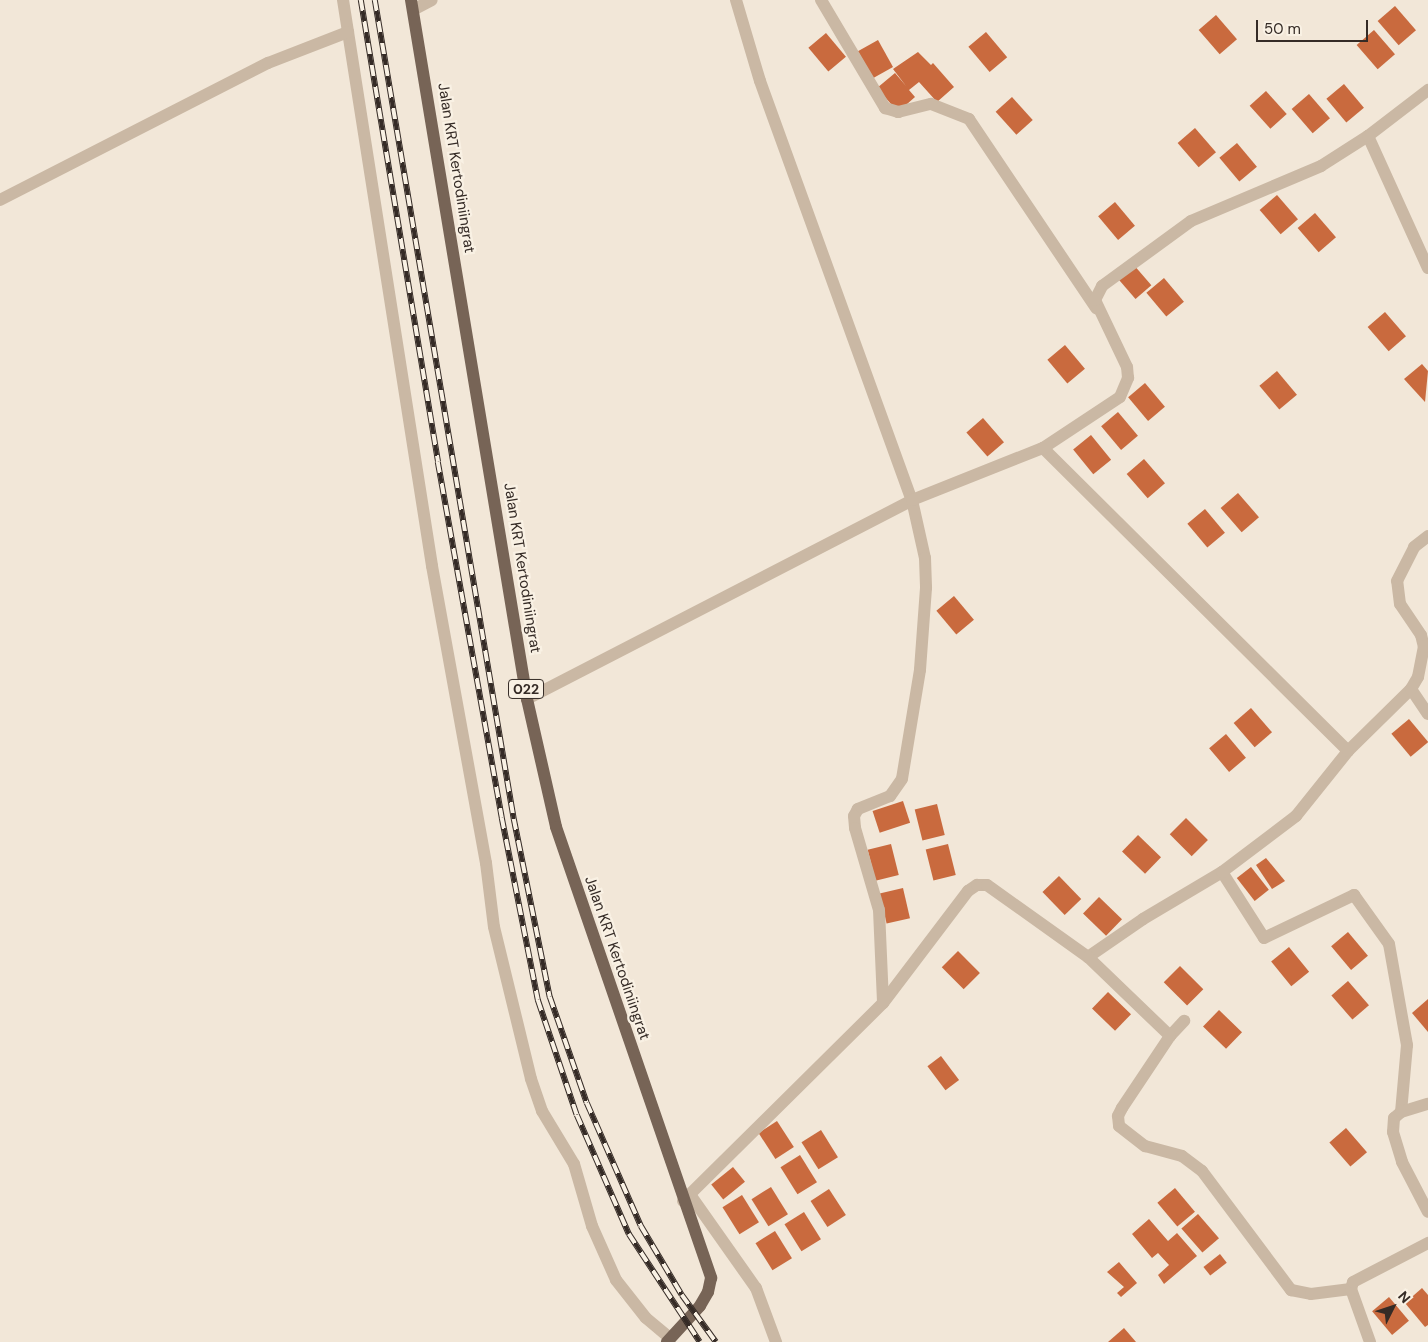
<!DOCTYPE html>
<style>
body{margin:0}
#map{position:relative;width:1428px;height:1342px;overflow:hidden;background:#f2e7d8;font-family:"DM Sans",sans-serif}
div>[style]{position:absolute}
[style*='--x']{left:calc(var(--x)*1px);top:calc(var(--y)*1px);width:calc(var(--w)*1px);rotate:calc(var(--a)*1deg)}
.building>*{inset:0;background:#c96a3e;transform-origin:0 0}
.minor>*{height:12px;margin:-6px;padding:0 6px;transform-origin:6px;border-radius:6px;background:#cab8a4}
.major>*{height:12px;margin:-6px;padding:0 6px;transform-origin:6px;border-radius:6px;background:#776456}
.rail>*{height:5.5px;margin-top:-2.75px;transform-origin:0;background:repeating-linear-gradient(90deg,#f9f1e4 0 11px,#352b26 0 22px);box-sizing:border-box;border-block:1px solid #352b26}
span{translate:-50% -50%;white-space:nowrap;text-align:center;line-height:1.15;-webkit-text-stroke:4.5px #f9f1e4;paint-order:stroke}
.shield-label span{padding:1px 4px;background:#f9f1e4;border:1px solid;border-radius:4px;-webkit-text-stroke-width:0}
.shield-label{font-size:14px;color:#352b26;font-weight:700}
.street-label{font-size:15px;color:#352b26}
.north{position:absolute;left:1368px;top:1282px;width:50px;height:50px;-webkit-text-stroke:4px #f9f1e4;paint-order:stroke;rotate:49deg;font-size:14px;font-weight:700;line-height:20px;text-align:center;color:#352b26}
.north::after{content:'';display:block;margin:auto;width:18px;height:22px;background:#352b26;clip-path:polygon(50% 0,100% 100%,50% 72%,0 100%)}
.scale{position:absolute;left:1256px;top:20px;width:112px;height:22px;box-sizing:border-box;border:2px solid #352b26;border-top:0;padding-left:6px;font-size:15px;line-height:18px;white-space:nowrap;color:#352b26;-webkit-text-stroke:4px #f9f1e4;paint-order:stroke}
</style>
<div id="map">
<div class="building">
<i style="left:1395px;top:6px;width:32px;height:23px;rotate:49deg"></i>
<i style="left:1216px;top:15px;width:32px;height:23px;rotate:49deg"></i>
<i style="left:1374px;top:30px;width:32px;height:23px;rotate:49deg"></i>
<i style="left:986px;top:32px;width:33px;height:23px;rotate:50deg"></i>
<i style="left:826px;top:33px;width:31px;height:23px;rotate:50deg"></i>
<i style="left:878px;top:40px;width:31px;height:23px;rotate:61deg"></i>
<i style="clip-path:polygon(918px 52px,931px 65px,933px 63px,954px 87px,937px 102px,919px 82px,909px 90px,915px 97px,898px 112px,877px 88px,895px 73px,906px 86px,893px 69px)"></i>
<i style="left:1344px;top:84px;width:31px;height:23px;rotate:50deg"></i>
<i style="left:1266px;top:91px;width:31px;height:22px;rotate:48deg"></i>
<i style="left:1309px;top:94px;width:32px;height:23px;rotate:49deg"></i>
<i style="left:1012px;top:97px;width:31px;height:22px;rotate:48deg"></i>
<i style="left:1195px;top:128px;width:32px;height:23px;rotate:49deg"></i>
<i style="left:1237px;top:143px;width:31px;height:23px;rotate:50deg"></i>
<i style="left:1277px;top:195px;width:32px;height:23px;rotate:49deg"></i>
<i style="left:1115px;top:202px;width:31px;height:22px;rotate:50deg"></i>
<i style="left:1315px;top:213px;width:32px;height:23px;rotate:49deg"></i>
<i style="left:1133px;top:264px;width:28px;height:21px;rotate:49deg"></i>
<i style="left:1164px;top:278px;width:31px;height:23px;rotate:50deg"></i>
<i style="left:1385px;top:312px;width:32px;height:23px;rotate:49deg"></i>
<i style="left:1065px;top:345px;width:31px;height:23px;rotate:50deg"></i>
<i style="clip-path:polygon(1422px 364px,1428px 371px,1425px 402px,1404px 379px)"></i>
<i style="left:1277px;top:371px;width:31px;height:23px;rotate:50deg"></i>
<i style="left:1145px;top:383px;width:31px;height:22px;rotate:50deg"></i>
<i style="left:1118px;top:412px;width:31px;height:22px;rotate:50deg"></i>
<i style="left:983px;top:418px;width:32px;height:22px;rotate:49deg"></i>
<i style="left:1091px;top:435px;width:32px;height:23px;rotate:51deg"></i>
<i style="left:1144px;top:459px;width:32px;height:23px;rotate:49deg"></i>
<i style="left:1238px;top:493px;width:32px;height:23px;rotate:49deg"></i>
<i style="left:1205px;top:509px;width:31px;height:23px;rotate:50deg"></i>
<i style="left:954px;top:596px;width:31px;height:23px;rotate:50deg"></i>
<i style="left:1251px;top:708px;width:32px;height:23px;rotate:49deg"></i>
<i style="left:1409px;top:719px;width:30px;height:23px;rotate:50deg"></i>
<i style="left:1226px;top:734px;width:31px;height:22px;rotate:50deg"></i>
<i style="left:903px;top:801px;width:23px;height:32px;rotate:72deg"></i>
<i style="left:937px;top:804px;width:32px;height:23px;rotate:76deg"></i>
<i style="left:1186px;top:818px;width:31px;height:23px;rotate:45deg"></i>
<i style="left:1138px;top:835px;width:32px;height:23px;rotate:44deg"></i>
<i style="left:891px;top:844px;width:32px;height:24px;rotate:76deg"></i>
<i style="left:948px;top:844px;width:32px;height:23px;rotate:76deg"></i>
<i style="clip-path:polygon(1266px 858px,1285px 881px,1272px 889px,1256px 865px)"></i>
<i style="left:1251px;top:867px;width:29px;height:18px;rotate:52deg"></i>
<i style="left:1059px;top:876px;width:32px;height:23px;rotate:46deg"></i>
<i style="left:903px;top:888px;width:31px;height:24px;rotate:77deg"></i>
<i style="left:1099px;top:897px;width:32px;height:23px;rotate:44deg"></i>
<i style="left:1348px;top:932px;width:31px;height:22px;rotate:50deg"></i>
<i style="left:1289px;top:947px;width:32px;height:23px;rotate:51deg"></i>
<i style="left:958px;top:951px;width:31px;height:23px;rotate:45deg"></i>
<i style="left:1180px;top:966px;width:33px;height:23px;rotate:45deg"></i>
<i style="left:1348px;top:981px;width:32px;height:22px;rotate:49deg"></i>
<i style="left:1108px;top:992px;width:32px;height:23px;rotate:44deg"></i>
<i style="clip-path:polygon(1428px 999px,1428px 1032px,1412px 1013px)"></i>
<i style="left:1219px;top:1010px;width:32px;height:23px;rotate:44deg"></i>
<i style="left:941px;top:1056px;width:30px;height:17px;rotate:53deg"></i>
<i style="left:777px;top:1121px;width:31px;height:22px;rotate:57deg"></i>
<i style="left:1346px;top:1128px;width:32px;height:22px;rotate:49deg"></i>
<i style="left:821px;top:1130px;width:32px;height:23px;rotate:58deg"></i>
<i style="left:800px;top:1155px;width:32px;height:23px;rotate:58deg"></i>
<i style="left:733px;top:1167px;width:19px;height:28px;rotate:51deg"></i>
<i style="left:771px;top:1187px;width:32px;height:23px;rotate:58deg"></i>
<i style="left:1175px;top:1188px;width:31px;height:23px;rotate:50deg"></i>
<i style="left:829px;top:1189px;width:31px;height:22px;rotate:57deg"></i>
<i style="left:742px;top:1195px;width:32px;height:23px;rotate:58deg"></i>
<i style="left:804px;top:1212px;width:32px;height:23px;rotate:58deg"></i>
<i style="left:1198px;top:1214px;width:32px;height:22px;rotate:49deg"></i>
<i style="clip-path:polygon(1149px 1219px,1168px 1241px,1177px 1233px,1197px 1256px,1164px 1284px,1158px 1275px,1169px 1265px,1158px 1253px,1152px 1258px,1132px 1234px)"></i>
<i style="left:775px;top:1231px;width:32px;height:23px;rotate:58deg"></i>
<i style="left:1220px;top:1254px;width:11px;height:21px;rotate:52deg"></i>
<i style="clip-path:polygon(1119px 1262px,1137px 1283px,1121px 1297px,1117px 1293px,1124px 1287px,1107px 1272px)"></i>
<i style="clip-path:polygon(1422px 1288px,1428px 1295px,1428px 1325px,1425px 1327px,1405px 1303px)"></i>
<i style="left:1389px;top:1297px;width:31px;height:22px;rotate:50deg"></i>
<i style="clip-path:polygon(1124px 1328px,1136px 1342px,1108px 1342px)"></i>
</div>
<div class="minor">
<i style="--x:343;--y:0;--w:573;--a:81.06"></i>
<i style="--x:432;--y:566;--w:302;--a:79.7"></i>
<i style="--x:486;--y:863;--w:64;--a:82.9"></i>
<i style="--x:494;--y:927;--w:156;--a:76.3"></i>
<i style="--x:531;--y:1079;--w:34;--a:71"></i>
<i style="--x:542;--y:1111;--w:62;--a:58.9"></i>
<i style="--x:574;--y:1164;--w:65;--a:73.8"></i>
<i style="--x:592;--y:1226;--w:59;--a:66"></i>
<i style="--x:616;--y:1280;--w:48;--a:51.7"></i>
<i style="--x:646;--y:1318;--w:31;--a:40"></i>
<i style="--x:736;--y:0;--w:84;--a:73.5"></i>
<i style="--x:760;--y:81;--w:446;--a:70.1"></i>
<i style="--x:912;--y:500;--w:59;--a:77.4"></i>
<i style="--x:925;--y:558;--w:30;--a:88"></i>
<i style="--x:926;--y:588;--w:82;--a:94.2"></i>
<i style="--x:920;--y:670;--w:110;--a:99.4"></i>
<i style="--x:902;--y:779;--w:21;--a:125"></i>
<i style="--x:890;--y:796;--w:35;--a:158"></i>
<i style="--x:858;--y:809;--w:8;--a:120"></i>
<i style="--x:854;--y:816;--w:12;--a:85"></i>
<i style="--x:855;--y:828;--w:85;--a:73.7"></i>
<i style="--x:879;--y:910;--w:93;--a:87.5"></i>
<i style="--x:821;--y:0;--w:126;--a:59.3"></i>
<i style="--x:885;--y:108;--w:14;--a:17"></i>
<i style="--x:898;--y:112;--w:34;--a:-14"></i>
<i style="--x:931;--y:104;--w:41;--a:21.5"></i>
<i style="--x:969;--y:119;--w:228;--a:56.1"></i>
<i style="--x:413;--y:10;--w:21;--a:-28"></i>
<i style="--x:1368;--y:136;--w:145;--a:65.6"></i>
<i style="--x:0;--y:200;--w:301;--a:-27.1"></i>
<i style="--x:268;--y:63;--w:86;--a:-21.2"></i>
<i style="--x:1043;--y:448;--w:430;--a:44.8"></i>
<i style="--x:1411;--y:689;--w:30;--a:56"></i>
<i style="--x:527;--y:699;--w:433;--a:-27.3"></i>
<i style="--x:912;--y:500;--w:141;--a:-21.7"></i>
<i style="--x:1043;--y:448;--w:92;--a:-33.5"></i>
<i style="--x:1120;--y:397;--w:21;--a:-67"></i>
<i style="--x:1128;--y:378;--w:11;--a:-95"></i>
<i style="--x:1127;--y:367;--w:74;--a:-115.5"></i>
<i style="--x:1095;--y:300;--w:16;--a:-63"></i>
<i style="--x:1102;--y:286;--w:110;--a:-36.1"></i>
<i style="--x:1191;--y:221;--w:141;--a:-22.9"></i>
<i style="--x:1321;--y:166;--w:56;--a:-32.6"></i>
<i style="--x:1368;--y:136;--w:76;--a:-37.5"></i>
<i style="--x:1222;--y:872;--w:78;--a:57.5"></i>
<i style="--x:1264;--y:938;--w:100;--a:-25.5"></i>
<i style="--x:1354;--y:895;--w:60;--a:54.5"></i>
<i style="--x:1389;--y:944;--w:103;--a:79.9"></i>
<i style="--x:1407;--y:1045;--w:67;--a:95.1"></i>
<i style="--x:1401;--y:1112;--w:9;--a:139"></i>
<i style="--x:1394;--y:1118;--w:14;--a:94"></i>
<i style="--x:1393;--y:1132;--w:31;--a:73"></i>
<i style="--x:1402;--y:1162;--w:56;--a:62.5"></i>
<i style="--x:1088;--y:957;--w:67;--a:-34.6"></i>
<i style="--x:1143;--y:919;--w:92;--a:-30.7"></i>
<i style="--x:1222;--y:872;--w:93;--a:-37.1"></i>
<i style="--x:1296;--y:816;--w:83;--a:-51.3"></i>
<i style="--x:1348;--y:751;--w:88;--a:-44.5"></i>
<i style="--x:1411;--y:689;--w:14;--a:-60"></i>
<i style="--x:1418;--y:677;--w:31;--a:-79"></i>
<i style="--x:1424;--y:647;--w:12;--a:-104"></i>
<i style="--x:1421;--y:635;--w:37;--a:-124"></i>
<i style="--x:1400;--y:604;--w:23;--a:-97"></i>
<i style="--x:1397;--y:581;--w:38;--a:-63"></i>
<i style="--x:1414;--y:547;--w:18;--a:-38"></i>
<i style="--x:1170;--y:1036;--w:21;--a:-47"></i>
<i style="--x:1401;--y:1112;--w:28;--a:-17"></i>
<i style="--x:691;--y:1196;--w:113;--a:54.8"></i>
<i style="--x:756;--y:1288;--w:58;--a:69.7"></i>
<i style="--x:683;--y:1201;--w:281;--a:-44.7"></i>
<i style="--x:883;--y:1003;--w:141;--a:-52.8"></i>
<i style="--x:968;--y:891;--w:11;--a:-34"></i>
<i style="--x:977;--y:885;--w:10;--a:0"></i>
<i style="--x:987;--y:885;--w:124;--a:35.5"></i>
<i style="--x:1088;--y:957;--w:114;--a:43.9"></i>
<i style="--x:1170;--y:1036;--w:87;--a:123.7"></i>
<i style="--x:1122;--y:1108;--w:9;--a:117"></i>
<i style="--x:1118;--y:1116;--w:10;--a:84"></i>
<i style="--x:1119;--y:1126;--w:33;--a:38"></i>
<i style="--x:1145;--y:1146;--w:38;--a:15"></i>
<i style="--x:1182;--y:1156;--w:25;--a:37"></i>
<i style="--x:1202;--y:1171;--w:149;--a:53.2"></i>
<i style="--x:1291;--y:1290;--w:20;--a:11"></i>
<i style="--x:1311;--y:1294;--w:40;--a:-7.1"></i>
<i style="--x:1370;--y:1342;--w:56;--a:-109.7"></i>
<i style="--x:1351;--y:1289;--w:7;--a:-74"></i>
<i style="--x:1353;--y:1282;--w:85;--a:-27.5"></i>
</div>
<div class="major">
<i style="--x:411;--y:0;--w:709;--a:80.58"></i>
<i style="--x:527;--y:699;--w:131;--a:77.2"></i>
<i style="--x:556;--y:827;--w:477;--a:71"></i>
<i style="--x:711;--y:1278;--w:14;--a:102"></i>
<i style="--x:708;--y:1292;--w:16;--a:120"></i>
<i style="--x:700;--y:1306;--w:49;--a:132.5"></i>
</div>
<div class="rail">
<i style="--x:361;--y:0;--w:468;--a:80.5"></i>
<i style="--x:438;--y:462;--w:362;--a:79.8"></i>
<i style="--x:502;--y:818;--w:186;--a:78.8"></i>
<i style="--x:538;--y:1000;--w:121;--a:71.3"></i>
<i style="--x:577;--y:1115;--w:130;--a:66.4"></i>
<i style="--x:629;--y:1234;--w:129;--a:56.7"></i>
<i style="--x:375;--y:0;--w:831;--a:80.37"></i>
<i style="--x:514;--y:819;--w:182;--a:78.6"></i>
<i style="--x:550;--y:997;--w:112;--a:70.8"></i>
<i style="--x:587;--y:1103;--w:134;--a:66.3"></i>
<i style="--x:641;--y:1226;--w:80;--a:59.3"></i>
<i style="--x:682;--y:1295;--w:58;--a:54.1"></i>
</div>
<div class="shield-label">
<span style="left:526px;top:689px">022</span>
</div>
<div class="street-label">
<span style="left:456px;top:168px;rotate:81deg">Jalan KRT Kertodiniingrat</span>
<span style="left:522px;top:568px;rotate:81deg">Jalan KRT Kertodiniingrat</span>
<span style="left:617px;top:958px;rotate:71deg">Jalan KRT Kertodiniingrat</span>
</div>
<div class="north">N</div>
<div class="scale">50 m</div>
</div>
